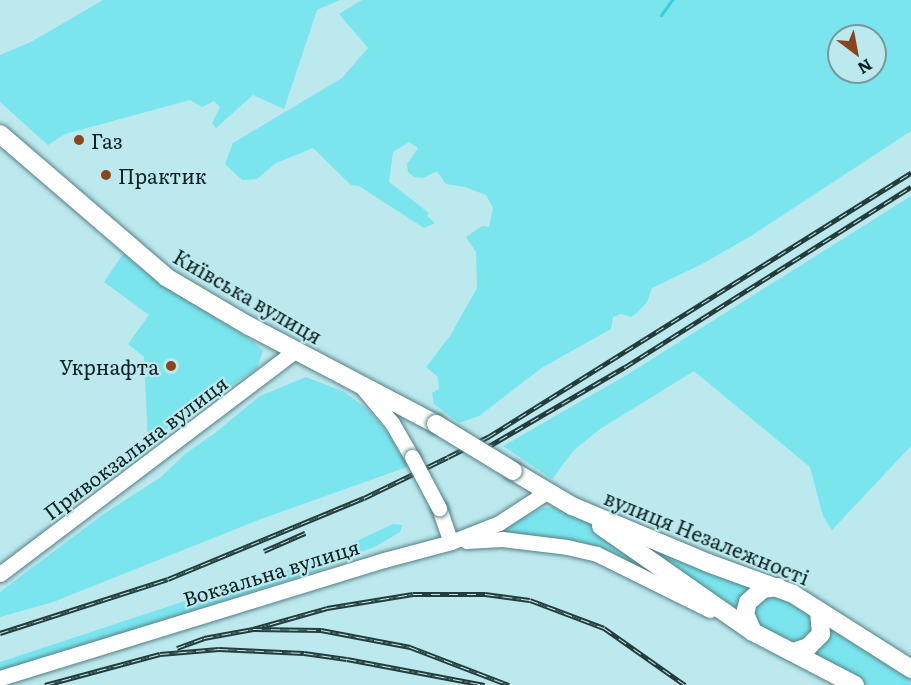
<!DOCTYPE html>
<meta charset="utf-8">
<style>
body{margin:0}
#map{position:relative;width:911px;height:685px;overflow:hidden;background:#bbe9ed;font-family:Literata,serif}
div>[style]{position:absolute}
[style*='--x']{left:calc(var(--x)*1px);top:calc(var(--y)*1px);width:calc(var(--w)*1px);rotate:calc(var(--a)*1deg)}
.green>*{inset:0;background:#7ae5ed}
.stream>*{height:3px;margin:-1.5px;padding:0 1.5px;transform-origin:1.5px;border-radius:1.5px;background:#34d0db}
.roads{filter:drop-shadow(0 0 2px #547f83) drop-shadow(0 0 2px #547f83)}
.minor>*{height:15px;margin:-7.5px;padding:0 7.5px;transform-origin:7.5px;border-radius:7.5px;background:#fff}
.major>*{height:18px;margin:-9px;padding:0 9px;transform-origin:9px;border-radius:9px;background:#fff}
.rail>*{height:5px;margin-top:-2.5px;transform-origin:0;background:repeating-linear-gradient(90deg,#bbe9ed 0 9px,#253c3d 0 18px);box-sizing:border-box;border-block:2px solid #253c3d}
.bridges{filter:drop-shadow(0 0 2px #547f83) drop-shadow(0 0 2px #547f83)}
.minor-bridge>*{height:15px;margin:-7.5px;padding:0 7.5px;transform-origin:7.5px;border-radius:7.5px;background:#fff}
.major-bridge>*{height:18px;margin:-9px;padding:0 9px;transform-origin:9px;border-radius:9px;background:#fff}
.dots>*{width:16px;height:16px;translate:-50% -50%;box-sizing:border-box;border:3px solid #bbe9ed;border-radius:50%}
span{translate:-50% -50%;white-space:nowrap;text-align:center;line-height:1.15;-webkit-text-stroke:4.5px #bbe9ed;paint-order:stroke}
.poi-label{font-size:20px;color:#0e2122}
.left{translate:0 -50%;text-align:left}
.right{translate:-100% -50%;text-align:right}
.street-label{font-size:20px;color:#0e2122}
.north{position:absolute;left:827px;top:24px;width:60px;height:60px;box-sizing:border-box;background:#bbe9ed;border:2px solid #76999c;border-radius:50%;rotate:148deg;font-size:16px;font-weight:700;line-height:24px;text-align:center;color:#0e2122}
.north::after{content:'';display:block;margin:auto;width:21px;height:27px;background:#8a451d;clip-path:polygon(50% 0,100% 100%,50% 72%,0 100%)}
</style>
<div id="map">
<div class="green">
<i style="clip-path:polygon(103px 0,340px 0,317px 10px,284px 109px,253px 95px,216px 128px,212px 123px,220px 107px,214px 101px,202px 107px,190px 100px,65px 134px,48px 145px,0 102px,0 55px,31px 42px)"></i>
<i style="clip-path:polygon(evenodd,362px 0,911px 0,911px 131px,751px 236px,702px 264px,652px 288px,647px 302px,637px 313px,631px 317px,621px 314px,613px 317px,611px 329px,543px 367px,479px 416px,459px 423px,434px 404px,432px 393px,439px 389px,438px 377px,426px 367px,450px 336px,477px 288px,476px 252px,466px 237px,482px 226px,489px 227px,493px 208px,486px 195px,465px 187px,446px 184px,437px 171px,423px 178px,414px 177px,408px 172px,407px 164px,418px 148px,409px 142px,393px 152px,389px 182px,429px 213px,427px 216px,435px 223px,424px 228px,359px 186px,351px 185px,313px 148px,276px 163px,257px 179px,242px 180px,225px 164px,233px 143px,342px 78px,368px 48px,339px 14px,362px 0,839px 36px,875px 36px,875px 72px,839px 72px,839px 36px)"></i>
<i style="clip-path:polygon(911px 196px,911px 446px,832px 530px,823px 516px,810px 467px,694px 371px,600px 429px,574px 450px,552px 479px,503px 446px,630px 373px)"></i>
<i style="clip-path:polygon(123px 254px,154px 279px,254px 342px,263px 351px,257px 368px,148px 442px,144px 357px,128px 344px,149px 315px,104px 282px)"></i>
<i style="clip-path:polygon(306px 377px,344px 392px,366px 408px,391px 437px,407px 467px,261px 519px,53px 602px,0 617px,0 592px,105px 513px,161px 477px,185px 454px,215px 433px,260px 396px)"></i>
<i style="clip-path:polygon(554px 507px,581px 518px,704px 603px,607px 553px,493px 533px,542px 508px)"></i>
<i style="clip-path:polygon(393px 524px,402px 525px,400px 532px,375px 547px,340px 559px,320px 570px,0 672px,0 662px,194px 598px,265px 579px,318px 559px)"></i>
<i style="clip-path:polygon(631px 540px,757px 584px,740px 616px)"></i>
<i style="clip-path:polygon(778px 592px,811px 613px,813px 630px,809px 636px,796px 643px,759px 626px,753px 613px,756px 603px)"></i>
<i style="clip-path:polygon(829px 624px,911px 673px,911px 685px,868px 685px,808px 656px,825px 642px)"></i>
</div>
<div class="stream">
<i style="--x:661;--y:15;--w:19;--a:-54"></i>
</div>
<div class="roads">
<div class="minor">
<i style="--x:362;--y:387;--w:47;--a:50.2"></i>
<i style="--x:392;--y:423;--w:39;--a:60"></i>
<i style="--x:439;--y:508;--w:36;--a:71"></i>
<i style="--x:466;--y:541;--w:36;--a:-3"></i>
<i style="--x:502;--y:539;--w:65;--a:7"></i>
<i style="--x:567;--y:547;--w:31;--a:13"></i>
<i style="--x:597;--y:554;--w:126;--a:26.4"></i>
<i style="--x:0;--y:574;--w:370;--a:-37.1"></i>
<i style="--x:0;--y:678;--w:402;--a:-17.1"></i>
<i style="--x:384;--y:560;--w:69;--a:-15"></i>
<i style="--x:451;--y:542;--w:52;--a:-21.6"></i>
<i style="--x:499;--y:523;--w:59;--a:-33.1"></i>
</div>
<div class="major">
<i style="--x:0;--y:134;--w:219;--a:40.7"></i>
<i style="--x:166;--y:277;--w:96;--a:30.6"></i>
<i style="--x:249;--y:326;--w:211;--a:27.7"></i>
<i style="--x:513;--y:471;--w:69;--a:30.7"></i>
<i style="--x:572;--y:506;--w:147;--a:22.7"></i>
<i style="--x:708;--y:563;--w:90;--a:20"></i>
<i style="--x:793;--y:594;--w:140;--a:32.4"></i>
<i style="--x:601;--y:526;--w:185;--a:34.9"></i>
<i style="--x:753;--y:632;--w:115;--a:27.5"></i>
<i style="--x:753;--y:632;--w:20;--a:-114"></i>
<i style="--x:745;--y:614;--w:12;--a:-76"></i>
<i style="--x:748;--y:602;--w:20;--a:-41"></i>
<i style="--x:763;--y:589;--w:15;--a:-8"></i>
<i style="--x:793;--y:652;--w:16;--a:-18"></i>
<i style="--x:808;--y:647;--w:18;--a:-45"></i>
<i style="--x:821;--y:634;--w:22;--a:-95"></i>
</div>
</div>
<div class="rail">
<i style="--x:484;--y:449;--w:163;--a:-30.2"></i>
<i style="--x:625;--y:367;--w:338;--a:-32.2"></i>
<i style="--x:264;--y:551;--w:45;--a:-23.7"></i>
<i style="--x:253;--y:629;--w:77;--a:-15.8"></i>
<i style="--x:327;--y:608;--w:87;--a:-9.2"></i>
<i style="--x:413;--y:594;--w:72;--a:0"></i>
<i style="--x:485;--y:594;--w:45;--a:7.6"></i>
<i style="--x:530;--y:600;--w:79;--a:20.7"></i>
<i style="--x:604;--y:628;--w:99;--a:35.1"></i>
<i style="--x:0;--y:633;--w:176;--a:-17.8"></i>
<i style="--x:168;--y:579;--w:212;--a:-22.5"></i>
<i style="--x:364;--y:498;--w:93;--a:-26"></i>
<i style="--x:448;--y:457;--w:45;--a:-26.6"></i>
<i style="--x:488;--y:437;--w:499;--a:-32"></i>
<i style="--x:177;--y:648;--w:29;--a:-20"></i>
<i style="--x:204;--y:638;--w:50;--a:-10.4"></i>
<i style="--x:253;--y:629;--w:68;--a:0.8"></i>
<i style="--x:321;--y:630;--w:91;--a:10.8"></i>
<i style="--x:410;--y:647;--w:106;--a:21"></i>
<i style="--x:45;--y:685;--w:119;--a:-15.1"></i>
<i style="--x:160;--y:654;--w:59;--a:-4.8"></i>
<i style="--x:219;--y:649;--w:85;--a:2.7"></i>
<i style="--x:304;--y:653;--w:43;--a:7.9"></i>
<i style="--x:347;--y:659;--w:140;--a:10.7"></i>
</div>
<div class="bridges">
<div class="minor-bridge">
<i style="--x:412;--y:457;--w:58;--a:62.1"></i>
</div>
<div class="major-bridge">
<i style="--x:436;--y:424;--w:90;--a:31.4"></i>
</div>
</div>
<div class="dots">
<i style="left:79px;top:140px;background:#8a451d"></i>
<i style="left:106px;top:175px;background:#8a451d"></i>
<i style="left:171px;top:366px;background:#8a451d"></i>
</div>
<div class="poi-label">
<span class="left" style="left:91px;top:140px">Газ</span>
<span class="left" style="left:118px;top:175px">Практик</span>
<span class="right" style="left:159px;top:366px">Укрнафта</span>
</div>
<div class="street-label">
<span style="left:248px;top:296px;rotate:30deg">Київська вулиця</span>
<span style="left:135px;top:447px;rotate:-37deg">Привокзальна вулиця</span>
<span style="left:707px;top:537px;rotate:22deg">вулиця Незалежності</span>
<span style="left:271px;top:572px;rotate:-17deg">Вокзальна вулиця</span>
</div>
<div class="north">N</div>
</div>
